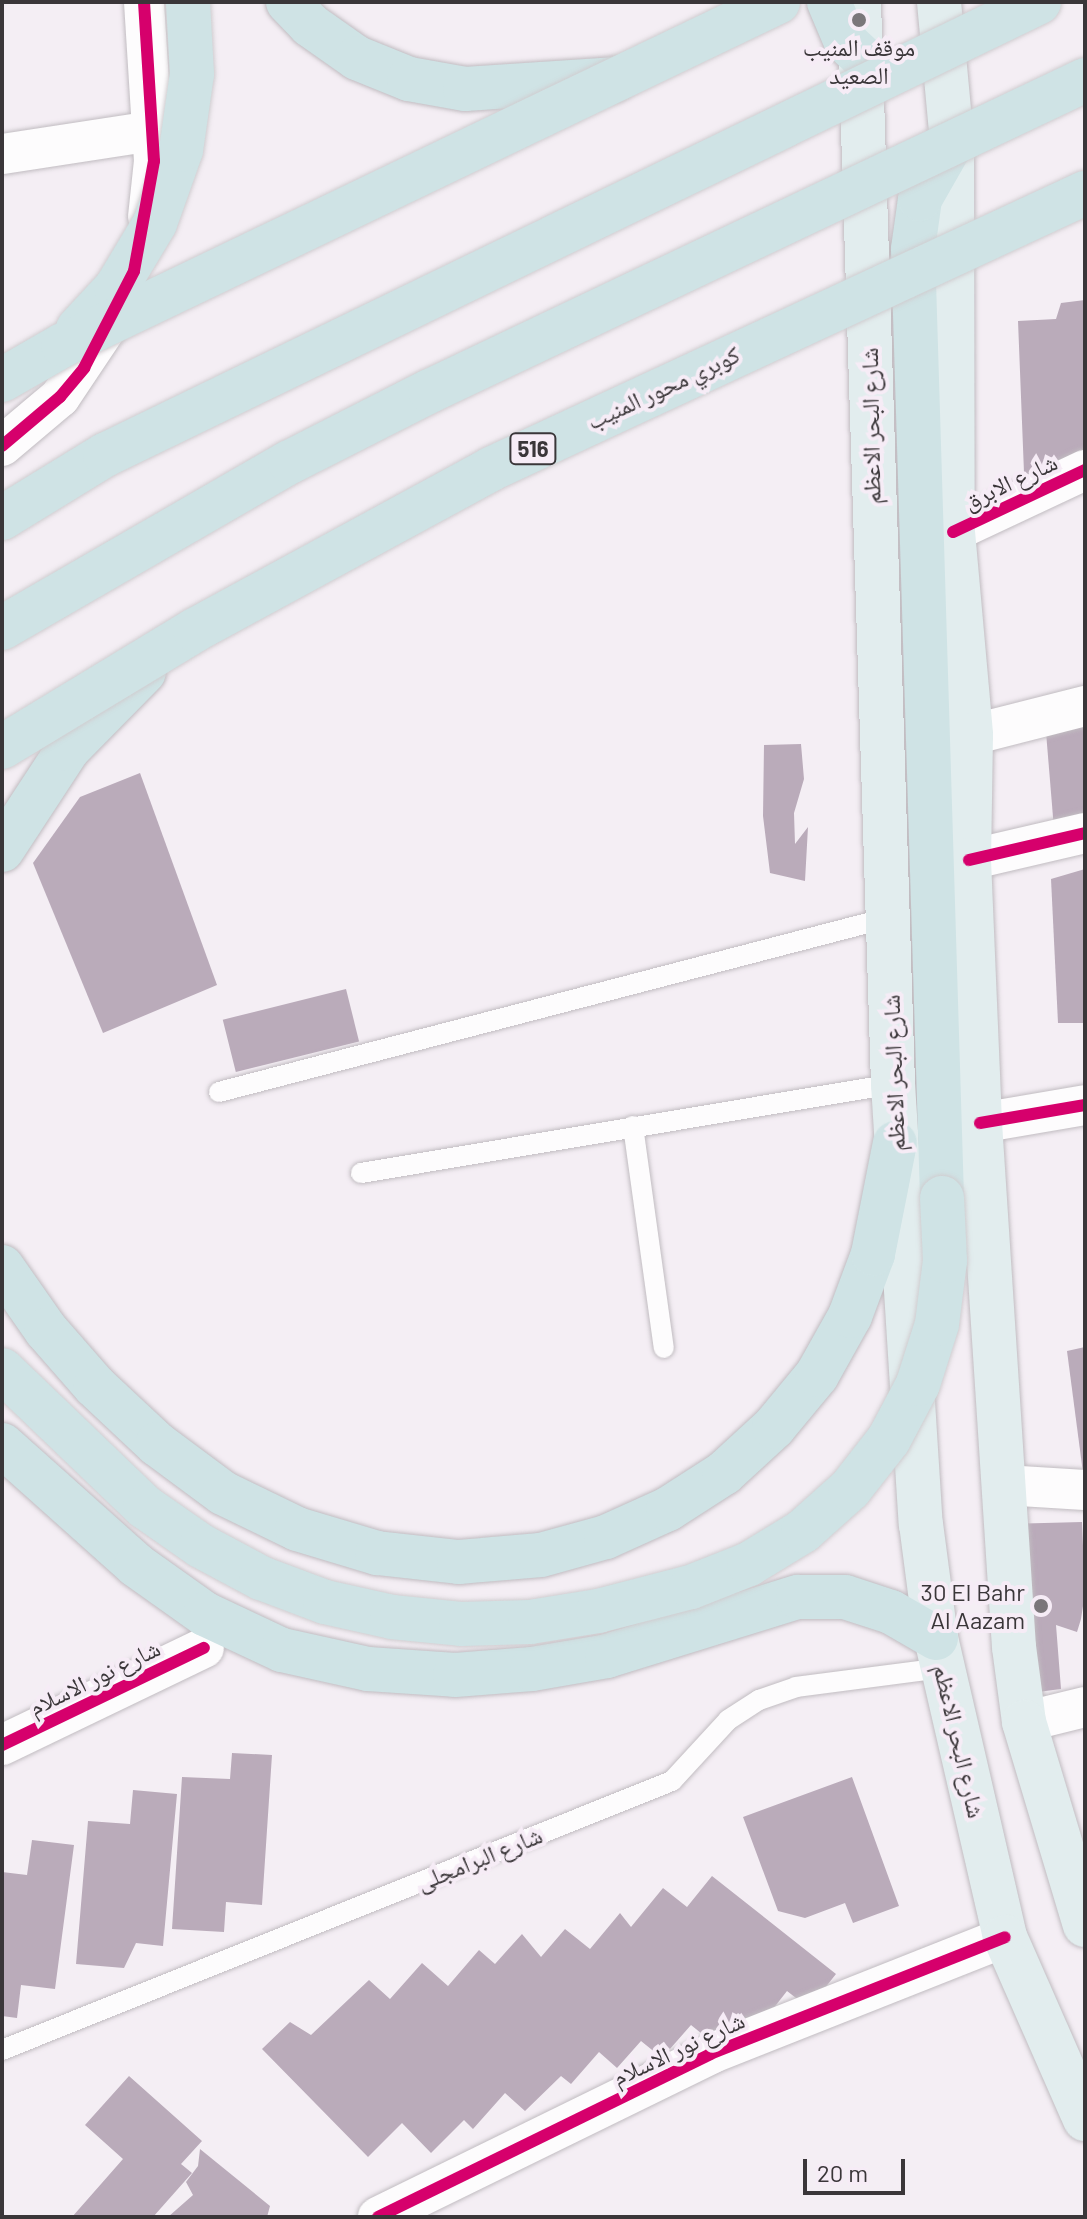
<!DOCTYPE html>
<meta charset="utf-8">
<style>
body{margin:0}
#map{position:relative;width:1087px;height:2219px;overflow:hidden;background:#f4eef4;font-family:Barlow,"Noto Naskh Arabic",sans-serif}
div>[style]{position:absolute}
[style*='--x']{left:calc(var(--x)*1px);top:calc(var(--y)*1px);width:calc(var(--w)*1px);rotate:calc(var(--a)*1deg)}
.building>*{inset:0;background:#baabba;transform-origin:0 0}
.roads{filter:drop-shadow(0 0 2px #c1bcc1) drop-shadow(0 0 2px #c1bcc1)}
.service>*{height:20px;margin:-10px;padding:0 10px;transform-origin:10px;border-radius:10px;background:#fdfcfd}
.minor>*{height:40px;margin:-20px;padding:0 20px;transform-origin:20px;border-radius:20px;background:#fdfcfd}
.primary>*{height:44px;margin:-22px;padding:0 22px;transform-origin:22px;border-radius:22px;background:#e2edee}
.motorway>*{height:44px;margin:-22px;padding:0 22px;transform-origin:22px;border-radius:22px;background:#cfe3e5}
.bridges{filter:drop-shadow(0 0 2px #d0cdd0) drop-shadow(0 0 2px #d0cdd0)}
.motorway-bridge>*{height:44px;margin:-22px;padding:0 22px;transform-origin:22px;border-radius:22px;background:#cfe3e5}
.cycleway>*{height:12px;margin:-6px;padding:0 6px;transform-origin:6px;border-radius:6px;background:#d6006c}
.dots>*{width:22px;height:22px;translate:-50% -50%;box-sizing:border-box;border:4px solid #f6ecf6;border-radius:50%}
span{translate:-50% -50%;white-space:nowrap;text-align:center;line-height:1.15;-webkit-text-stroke:8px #f6ecf6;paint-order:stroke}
.shield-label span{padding:2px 6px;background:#f6ecf6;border:2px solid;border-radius:6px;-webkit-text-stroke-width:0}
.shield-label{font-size:22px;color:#3a3639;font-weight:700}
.poi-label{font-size:24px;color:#3a3639}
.right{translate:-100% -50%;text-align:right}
.street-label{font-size:24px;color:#3a3639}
.frame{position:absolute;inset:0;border:4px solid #3a3639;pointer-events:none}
.scale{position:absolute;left:803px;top:2159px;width:102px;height:36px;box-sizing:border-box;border:4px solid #3a3639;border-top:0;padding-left:10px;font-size:24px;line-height:28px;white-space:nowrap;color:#3a3639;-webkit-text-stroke:6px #f6ecf6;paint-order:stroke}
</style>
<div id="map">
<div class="building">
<i style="clip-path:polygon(1085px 300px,1085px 467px,1025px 498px,1018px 321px,1056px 319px,1061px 303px)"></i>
<i style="clip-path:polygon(1085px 720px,1085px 821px,1054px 829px,1046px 732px)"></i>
<i style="clip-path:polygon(801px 744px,804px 779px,794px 813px,795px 844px,808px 827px,805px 881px,770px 873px,763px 816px,764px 745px)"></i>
<i style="clip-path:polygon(140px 773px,217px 985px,103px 1033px,33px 863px,80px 797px)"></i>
<i style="clip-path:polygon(1085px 869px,1085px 1023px,1058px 1023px,1051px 879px)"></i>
<i style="left:346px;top:989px;width:54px;height:127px;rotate:76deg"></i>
<i style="clip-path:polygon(1085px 1347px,1085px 1473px,1083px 1473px,1067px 1351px)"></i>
<i style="clip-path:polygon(1082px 1522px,1085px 1593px,1081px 1619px,1077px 1632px,1056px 1625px,1061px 1689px,1030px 1693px,1003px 1524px)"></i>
<i style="clip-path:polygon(232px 1753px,272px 1755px,262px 1905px,226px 1902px,224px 1932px,172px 1929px,182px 1777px,230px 1779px)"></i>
<i style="clip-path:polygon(852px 1777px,899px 1906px,853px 1923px,845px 1903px,805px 1918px,778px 1911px,743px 1817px)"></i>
<i style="clip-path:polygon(133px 1790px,177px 1794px,163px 1946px,136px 1943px,124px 1968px,76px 1964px,88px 1821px,130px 1824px)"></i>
<i style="clip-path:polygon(32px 1840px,74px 1845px,55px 1989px,21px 1985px,17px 2018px,2px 2016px,2px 1872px,27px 1875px)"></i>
<i style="clip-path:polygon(712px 1876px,836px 1974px,809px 2008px,787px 1991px,758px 2028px,738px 2013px,712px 2042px,691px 2025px,662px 2058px,641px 2041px,617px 2068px,599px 2052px,571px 2084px,561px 2076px,525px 2111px,505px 2093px,473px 2129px,464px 2120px,431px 2153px,402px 2123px,368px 2157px,262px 2049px,290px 2022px,311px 2035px,369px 1980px,390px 1999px,422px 1963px,448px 1986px,479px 1950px,495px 1964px,522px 1934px,541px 1957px,565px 1929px,590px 1949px,620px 1913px,631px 1927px,663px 1888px,687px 1907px)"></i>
<i style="clip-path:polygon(129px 2076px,202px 2141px,181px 2164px,192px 2173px,153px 2217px,72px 2217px,123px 2159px,85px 2125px)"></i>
<i style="clip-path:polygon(200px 2149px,270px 2206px,267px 2217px,168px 2217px,193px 2195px,186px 2182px,198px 2166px)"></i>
</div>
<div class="roads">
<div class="service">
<i style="--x:219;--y:1092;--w:690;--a:-14.6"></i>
<i style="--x:633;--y:1126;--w:224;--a:82.1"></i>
<i style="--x:361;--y:1173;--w:539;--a:-9.5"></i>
<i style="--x:2;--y:2050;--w:722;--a:-21.88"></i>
<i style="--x:672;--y:1781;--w:83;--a:-47.4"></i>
<i style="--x:728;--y:1720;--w:37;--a:-33"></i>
<i style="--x:759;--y:1700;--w:39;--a:-19"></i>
<i style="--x:796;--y:1687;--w:148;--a:-7.4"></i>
</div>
<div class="minor">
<i style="--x:144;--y:2;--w:159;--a:86.4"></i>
<i style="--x:154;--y:161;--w:56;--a:96.1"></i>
<i style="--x:2;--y:154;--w:152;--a:-8.7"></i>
<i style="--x:2;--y:446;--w:76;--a:-40.2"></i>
<i style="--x:60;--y:397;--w:106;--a:-56.2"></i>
<i style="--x:953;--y:532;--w:146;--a:-25.2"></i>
<i style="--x:971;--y:735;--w:118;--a:-14.3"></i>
<i style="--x:969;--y:860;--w:119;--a:-13.1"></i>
<i style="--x:980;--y:1123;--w:107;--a:-9.7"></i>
<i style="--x:1004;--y:1485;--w:81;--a:3.5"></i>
<i style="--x:1024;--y:1722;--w:63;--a:-13.8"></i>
<i style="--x:2;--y:1745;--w:224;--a:-25.7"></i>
<i style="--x:378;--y:2217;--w:370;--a:-26.1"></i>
<i style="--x:710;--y:2054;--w:317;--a:-21.6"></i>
</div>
<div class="primary">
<i style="--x:859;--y:2;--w:1083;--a:88.2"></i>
<i style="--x:893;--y:1084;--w:441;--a:86.4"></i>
<i style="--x:921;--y:1524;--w:115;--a:82.5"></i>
<i style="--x:936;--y:1638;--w:307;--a:77"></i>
<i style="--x:1005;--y:1937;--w:199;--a:66.3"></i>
<i style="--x:939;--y:2;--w:142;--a:84.7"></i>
<i style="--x:952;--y:143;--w:389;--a:89.9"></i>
<i style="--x:953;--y:532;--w:204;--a:84.9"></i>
<i style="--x:971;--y:735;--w:125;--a:90.9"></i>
<i style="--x:969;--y:860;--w:263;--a:87.6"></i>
<i style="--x:980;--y:1123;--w:525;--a:86.29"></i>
<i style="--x:1014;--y:1647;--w:76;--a:82.4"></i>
<i style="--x:1024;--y:1722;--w:212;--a:73.3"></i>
</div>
<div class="motorway">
<i style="--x:288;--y:2;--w:32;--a:46"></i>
<i style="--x:310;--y:25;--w:57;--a:35.1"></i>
<i style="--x:357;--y:58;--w:56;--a:22"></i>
<i style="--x:409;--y:79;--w:57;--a:10.1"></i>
<i style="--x:465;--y:89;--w:149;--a:-3.8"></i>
<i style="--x:829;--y:2;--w:43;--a:67"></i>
<i style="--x:846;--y:42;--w:25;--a:43"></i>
<i style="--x:2;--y:850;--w:121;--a:-56.8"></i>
<i style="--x:68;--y:749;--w:108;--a:-45.4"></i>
<i style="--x:942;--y:1198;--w:949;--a:-91.75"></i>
<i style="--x:913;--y:249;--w:50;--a:-82"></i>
<i style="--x:920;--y:199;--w:64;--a:-60.3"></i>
<i style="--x:2;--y:1267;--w:77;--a:55.1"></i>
<i style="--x:46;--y:1330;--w:74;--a:48.8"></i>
<i style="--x:95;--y:1386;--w:85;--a:43.1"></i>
<i style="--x:157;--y:1444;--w:82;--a:36.6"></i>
<i style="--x:223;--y:1493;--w:82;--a:25.9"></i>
<i style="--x:297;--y:1529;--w:84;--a:16.7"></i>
<i style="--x:377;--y:1553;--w:82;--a:6.3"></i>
<i style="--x:459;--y:1562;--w:82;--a:-4.9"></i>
<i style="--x:541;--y:1555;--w:67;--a:-15.5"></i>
<i style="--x:606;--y:1537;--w:68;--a:-24.3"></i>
<i style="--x:668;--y:1509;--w:67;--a:-32.7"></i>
<i style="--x:724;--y:1473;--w:68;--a:-42.6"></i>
<i style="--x:774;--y:1427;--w:67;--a:-50.4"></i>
<i style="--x:817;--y:1375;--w:68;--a:-60.8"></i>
<i style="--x:850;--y:1316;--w:66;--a:-69.6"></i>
<i style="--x:873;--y:1254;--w:113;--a:-78.8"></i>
<i style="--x:2;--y:1445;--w:180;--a:41.8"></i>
<i style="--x:136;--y:1565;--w:85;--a:35.4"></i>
<i style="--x:205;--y:1614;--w:85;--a:25.1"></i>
<i style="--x:282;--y:1650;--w:88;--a:12.5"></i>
<i style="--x:368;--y:1669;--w:87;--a:3.9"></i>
<i style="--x:455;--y:1675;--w:77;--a:-4.5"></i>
<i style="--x:532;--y:1669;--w:76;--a:-9.8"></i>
<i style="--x:607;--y:1656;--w:200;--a:-17.2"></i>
<i style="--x:798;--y:1597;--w:47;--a:0"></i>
<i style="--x:845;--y:1597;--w:48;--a:18.1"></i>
<i style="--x:891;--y:1612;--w:52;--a:30"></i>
</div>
</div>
<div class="bridges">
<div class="motorway-bridge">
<i style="--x:78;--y:329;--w:56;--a:-47.2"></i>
<i style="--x:116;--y:288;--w:76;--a:-59"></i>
<i style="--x:155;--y:223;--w:77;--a:-70.4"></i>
<i style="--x:181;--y:150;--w:77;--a:-81.8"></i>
<i style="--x:192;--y:74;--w:72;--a:-93.2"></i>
<i style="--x:2;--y:380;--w:70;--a:-29.8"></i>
<i style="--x:63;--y:345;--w:793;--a:-25.63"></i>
<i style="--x:2;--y:518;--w:121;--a:-31.5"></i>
<i style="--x:105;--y:455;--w:1038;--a:-25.87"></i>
<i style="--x:2;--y:628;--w:332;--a:-30"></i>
<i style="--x:290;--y:462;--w:157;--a:-26.9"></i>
<i style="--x:430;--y:391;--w:725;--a:-25.4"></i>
<i style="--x:2;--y:747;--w:226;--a:-31.2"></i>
<i style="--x:195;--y:630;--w:337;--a:-28.5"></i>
<i style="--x:491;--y:469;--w:655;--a:-24.92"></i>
<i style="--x:2;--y:1370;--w:198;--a:43.8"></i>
<i style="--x:145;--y:1507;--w:68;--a:34.9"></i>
<i style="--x:201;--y:1546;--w:68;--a:28.1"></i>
<i style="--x:261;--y:1578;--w:68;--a:20.6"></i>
<i style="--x:325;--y:1602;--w:69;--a:12.6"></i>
<i style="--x:392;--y:1617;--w:69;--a:5.8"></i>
<i style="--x:461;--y:1624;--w:69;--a:-1.7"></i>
<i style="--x:530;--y:1622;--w:69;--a:-9.2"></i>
<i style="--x:598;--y:1611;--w:96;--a:-14.5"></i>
<i style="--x:691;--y:1587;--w:62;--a:-21.6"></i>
<i style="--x:749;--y:1564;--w:63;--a:-31.4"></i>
<i style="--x:803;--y:1531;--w:63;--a:-41.8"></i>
<i style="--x:850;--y:1489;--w:63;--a:-52"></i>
<i style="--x:889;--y:1439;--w:62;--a:-62.2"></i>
<i style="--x:918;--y:1384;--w:63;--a:-72.4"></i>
<i style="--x:937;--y:1324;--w:64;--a:-82.8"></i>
<i style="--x:945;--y:1261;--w:63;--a:-92.7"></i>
</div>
</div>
<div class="cycleway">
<i style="--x:2;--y:446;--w:76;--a:-40.2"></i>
<i style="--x:60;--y:397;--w:38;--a:-50"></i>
<i style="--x:84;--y:368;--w:109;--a:-62.7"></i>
<i style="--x:134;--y:271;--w:112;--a:-79.7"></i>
<i style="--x:154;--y:161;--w:159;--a:-93.6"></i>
<i style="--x:953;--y:532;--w:146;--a:-25.2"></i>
<i style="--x:969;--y:860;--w:119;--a:-13.1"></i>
<i style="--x:980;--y:1123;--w:107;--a:-9.7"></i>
<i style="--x:2;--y:1745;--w:224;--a:-25.7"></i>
<i style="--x:378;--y:2217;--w:370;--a:-26.1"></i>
<i style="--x:710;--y:2054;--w:317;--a:-21.6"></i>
</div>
<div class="dots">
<i style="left:859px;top:20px;background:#7b767a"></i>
<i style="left:1041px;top:1606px;background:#7b767a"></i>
</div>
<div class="shield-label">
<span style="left:533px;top:449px">516</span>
</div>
<div class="poi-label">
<span style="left:859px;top:61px">موقف المنيب<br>الصعيد</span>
<span class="right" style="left:1025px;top:1606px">30 El Bahr<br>Al Aazam</span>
</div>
<div class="street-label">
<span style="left:663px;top:387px;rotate:-25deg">كوبري محور المنيب</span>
<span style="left:870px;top:426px;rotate:-91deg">شارع البحر الاعظم</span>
<span style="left:1010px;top:481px;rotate:-25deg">شارع الابرق</span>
<span style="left:893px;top:1073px;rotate:-92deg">شارع البحر الاعظم</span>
<span style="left:94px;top:1677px;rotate:-26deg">شارع نور الاسلام</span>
<span style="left:960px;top:1741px;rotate:77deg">شارع البحر الاعظم</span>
<span style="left:479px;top:1858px;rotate:-22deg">شارع البرامجلى</span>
<span style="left:678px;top:2048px;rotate:-25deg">شارع نور الاسلام</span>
</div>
<div class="frame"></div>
<div class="scale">20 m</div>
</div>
